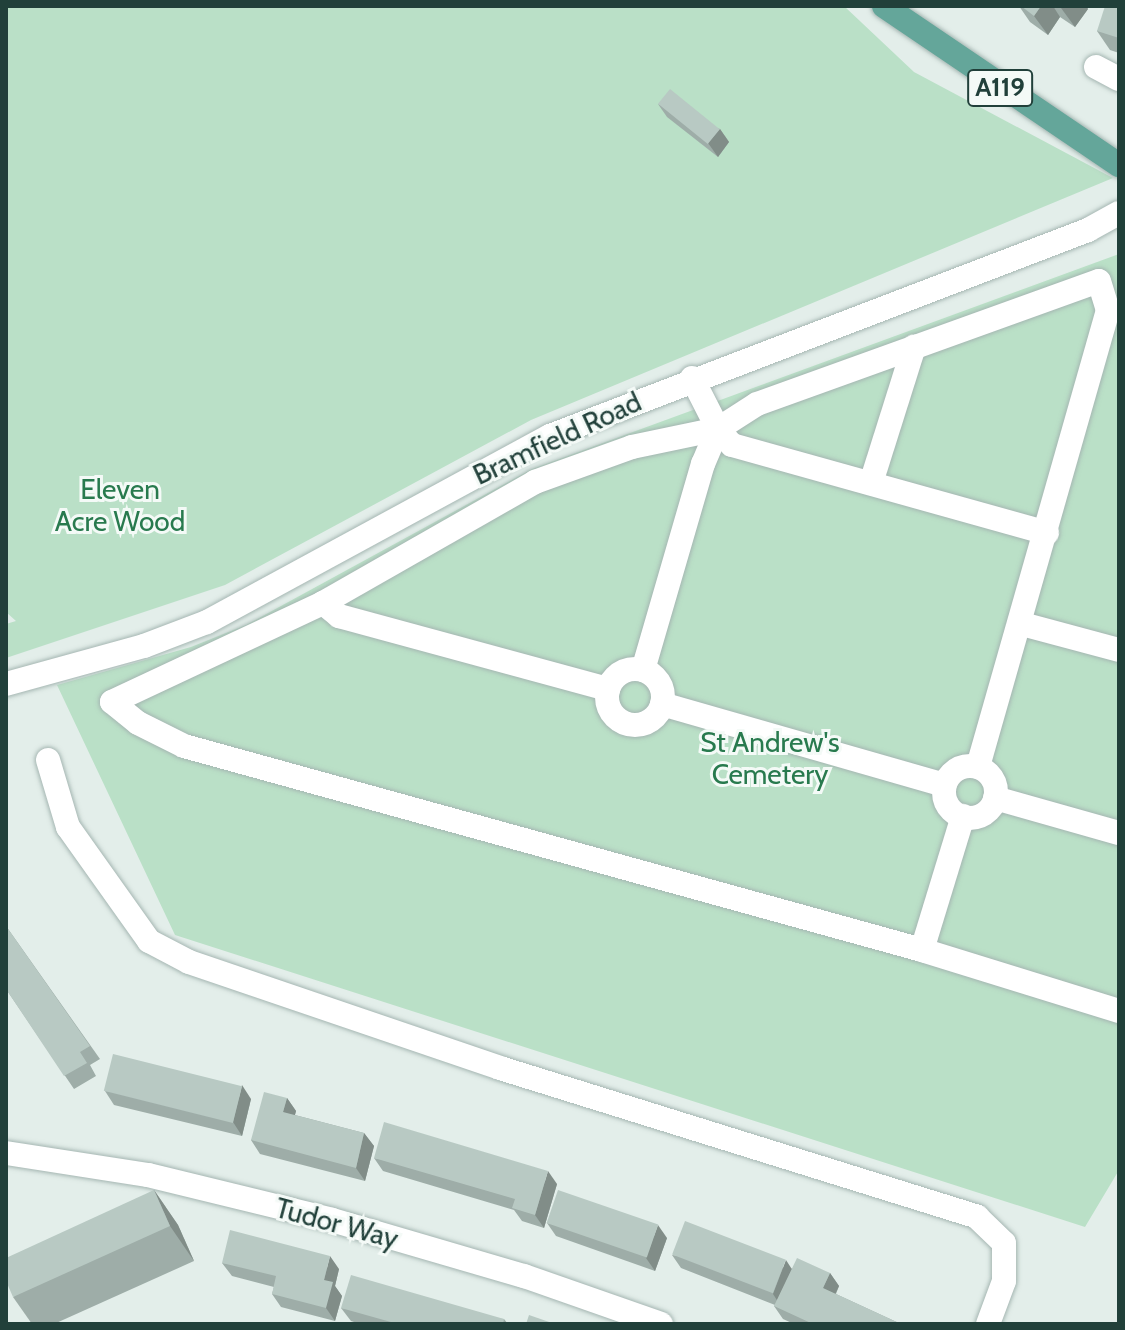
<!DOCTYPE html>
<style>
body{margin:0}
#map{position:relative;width:1125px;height:1330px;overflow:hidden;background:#e3eeea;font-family:Cabin,sans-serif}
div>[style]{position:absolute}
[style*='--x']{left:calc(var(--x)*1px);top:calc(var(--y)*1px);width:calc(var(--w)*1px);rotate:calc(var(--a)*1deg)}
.green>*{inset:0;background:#bae0c7}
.roads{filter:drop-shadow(0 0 2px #a5b6b2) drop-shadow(0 0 2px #a5b6b2)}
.minor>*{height:24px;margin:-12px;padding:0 12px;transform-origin:12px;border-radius:12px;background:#fff}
.minor>.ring{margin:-12px;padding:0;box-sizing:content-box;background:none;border:24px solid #fff;border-radius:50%}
.major>*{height:24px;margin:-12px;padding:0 12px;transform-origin:12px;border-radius:12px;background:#64a69a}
.wall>*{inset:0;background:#9eada8}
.shaded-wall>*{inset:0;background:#818d88}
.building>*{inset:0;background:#b8c9c3;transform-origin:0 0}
span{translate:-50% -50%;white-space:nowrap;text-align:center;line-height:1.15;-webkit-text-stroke:6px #f4faf7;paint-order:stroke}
.shield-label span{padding:2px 6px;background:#f4faf7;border:2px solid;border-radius:6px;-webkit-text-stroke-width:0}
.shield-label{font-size:26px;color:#21403a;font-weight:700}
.street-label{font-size:28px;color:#21403a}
.park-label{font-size:28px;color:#287a4e}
.frame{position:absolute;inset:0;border:8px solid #21403a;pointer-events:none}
</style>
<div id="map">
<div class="green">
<i style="clip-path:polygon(6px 6px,844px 6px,914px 72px,1113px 178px,531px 420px,225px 585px,6px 658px,6px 624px,16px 621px,6px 612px)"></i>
<i style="clip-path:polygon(1119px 254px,1119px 1170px,1085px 1227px,175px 935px,57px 685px,191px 647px,246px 625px,532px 469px)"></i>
</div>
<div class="roads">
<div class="minor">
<i style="--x:1096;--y:67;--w:26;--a:28"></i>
<i style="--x:692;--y:378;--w:57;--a:63"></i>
<i style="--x:718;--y:429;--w:21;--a:49"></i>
<i style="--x:732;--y:445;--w:327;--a:15.6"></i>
<i style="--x:718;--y:429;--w:88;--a:168.2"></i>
<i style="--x:632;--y:447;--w:103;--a:160.2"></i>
<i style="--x:535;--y:482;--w:244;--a:150.3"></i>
<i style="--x:323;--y:603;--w:233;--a:154.9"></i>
<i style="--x:112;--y:702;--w:33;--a:39"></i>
<i style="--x:138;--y:723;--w:51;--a:26.6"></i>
<i style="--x:184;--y:746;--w:766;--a:15.45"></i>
<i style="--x:871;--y:483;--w:143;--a:-72.5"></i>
<i style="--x:323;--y:603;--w:21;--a:39"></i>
<i style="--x:339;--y:616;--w:279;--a:15.2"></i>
<i style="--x:1022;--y:624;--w:100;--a:15"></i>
<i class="ring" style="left:607px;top:669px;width:32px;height:32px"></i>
<i style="--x:643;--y:670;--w:215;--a:-73.8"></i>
<i style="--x:703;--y:464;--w:38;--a:-67"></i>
<i style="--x:718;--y:429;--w:46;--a:-32.7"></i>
<i style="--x:757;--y:404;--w:363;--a:-19.8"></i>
<i style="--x:1099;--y:281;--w:30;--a:73"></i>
<i style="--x:1108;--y:310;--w:475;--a:105.9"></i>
<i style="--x:6;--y:684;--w:143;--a:-15.4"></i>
<i style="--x:144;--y:646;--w:67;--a:-20.9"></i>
<i style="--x:207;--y:622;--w:390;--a:-28.5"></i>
<i style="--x:550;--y:436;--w:576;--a:-20.95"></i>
<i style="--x:1088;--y:230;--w:35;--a:-29"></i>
<i style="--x:662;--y:704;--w:294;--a:16"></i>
<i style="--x:48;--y:760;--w:70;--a:73.4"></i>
<i style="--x:68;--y:827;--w:140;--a:54.6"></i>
<i style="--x:149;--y:941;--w:45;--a:27.7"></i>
<i style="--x:189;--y:962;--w:329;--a:18.8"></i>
<i style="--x:500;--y:1068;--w:500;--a:17.3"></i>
<i style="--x:977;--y:1217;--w:37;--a:44"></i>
<i style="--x:1004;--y:1243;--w:38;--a:90"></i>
<i style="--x:1004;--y:1281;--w:46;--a:110.4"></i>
<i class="ring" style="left:944px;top:766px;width:28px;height:28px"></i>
<i style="--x:995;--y:798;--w:129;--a:15.8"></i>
<i style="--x:963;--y:816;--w:140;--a:107"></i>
<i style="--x:922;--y:950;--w:206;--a:17.2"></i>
<i style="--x:6;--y:1153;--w:144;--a:8.8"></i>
<i style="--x:148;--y:1175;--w:189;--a:13.7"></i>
<i style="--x:332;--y:1220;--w:200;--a:16.3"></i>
<i style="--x:524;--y:1276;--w:145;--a:19.3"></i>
</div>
<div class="major">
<i style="--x:884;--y:6;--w:284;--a:34.1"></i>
</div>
</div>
<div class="wall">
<i style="clip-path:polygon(1019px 6px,1086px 6px,1088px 9px,1075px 27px,1060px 17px,1048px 35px,1030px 22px)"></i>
<i style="clip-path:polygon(1119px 6px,1119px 53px,1110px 50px,1097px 31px)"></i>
<i style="clip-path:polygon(658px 104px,720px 129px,729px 142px,718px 157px,667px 117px)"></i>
<i style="clip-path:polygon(6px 926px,100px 1059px,90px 1065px,96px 1076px,74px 1089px,6px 989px)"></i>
<i style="clip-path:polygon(105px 1091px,251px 1099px,242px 1136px,114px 1105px)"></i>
<i style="clip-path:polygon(287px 1098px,296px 1111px,295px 1115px,364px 1133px,374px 1146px,365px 1181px,260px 1154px,251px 1140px)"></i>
<i style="clip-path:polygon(374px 1158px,557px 1184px,544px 1228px,522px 1221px,514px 1210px,383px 1171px)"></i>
<i style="clip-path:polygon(154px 1190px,178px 1225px,194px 1261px,54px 1324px,32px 1324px,13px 1297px)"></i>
<i style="clip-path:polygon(547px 1223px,667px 1238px,655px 1271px,556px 1236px)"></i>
<i style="clip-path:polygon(672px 1255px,830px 1273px,839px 1286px,836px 1294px,901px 1324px,794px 1324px,783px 1319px,774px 1306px,775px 1305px,681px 1268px)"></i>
<i style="clip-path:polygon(222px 1263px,339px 1269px,335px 1286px,342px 1296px,335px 1321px,281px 1307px,272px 1294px,274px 1287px,232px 1276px)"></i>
<i style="clip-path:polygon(341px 1308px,504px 1319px,508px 1324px,360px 1324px,351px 1321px)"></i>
</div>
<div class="shaded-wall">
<i style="clip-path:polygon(1041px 6px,1053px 6px,1060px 17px,1048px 35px,1034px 16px)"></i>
<i style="clip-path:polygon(1063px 6px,1086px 6px,1088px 9px,1075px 27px,1061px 8px)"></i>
<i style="clip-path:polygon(720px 129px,729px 142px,718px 157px,708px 143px)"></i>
<i style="clip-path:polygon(242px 1085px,251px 1099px,242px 1136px,233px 1122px)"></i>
<i style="clip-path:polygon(287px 1098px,296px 1111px,292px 1125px,283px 1112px)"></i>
<i style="clip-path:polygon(364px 1133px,374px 1146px,365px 1181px,356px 1168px)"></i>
<i style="clip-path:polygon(548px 1171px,557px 1184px,544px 1228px,535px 1215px)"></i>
<i style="clip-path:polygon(154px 1190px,178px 1225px,194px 1261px,170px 1226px)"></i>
<i style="clip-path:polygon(658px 1225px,667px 1238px,655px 1271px,646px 1258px)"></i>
<i style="clip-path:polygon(330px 1256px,339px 1269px,335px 1286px,342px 1296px,335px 1321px,326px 1308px,324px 1280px)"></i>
<i style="clip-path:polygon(786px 1260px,795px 1274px,782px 1308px,773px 1294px)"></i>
<i style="clip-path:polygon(830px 1273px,839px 1286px,832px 1301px,823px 1288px)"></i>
</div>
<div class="building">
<i style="clip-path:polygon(1021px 6px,1041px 6px,1034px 16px)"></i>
<i style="clip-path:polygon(1105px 6px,1119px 6px,1119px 38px,1097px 31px)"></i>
<i style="left:670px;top:89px;width:64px;height:19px;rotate:39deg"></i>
<i style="clip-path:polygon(6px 926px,90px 1046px,80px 1052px,87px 1063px,64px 1076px,6px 989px)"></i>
<i style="left:113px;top:1054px;width:133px;height:38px;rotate:14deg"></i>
<i style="clip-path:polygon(264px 1092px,287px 1098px,283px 1112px,364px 1133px,356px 1168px,251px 1140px)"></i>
<i style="clip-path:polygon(384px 1122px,548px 1171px,535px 1215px,512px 1208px,515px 1199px,374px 1158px)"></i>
<i style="clip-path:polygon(154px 1190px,170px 1226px,13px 1297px,6px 1281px,6px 1258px)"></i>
<i style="left:558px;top:1190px;width:106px;height:35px;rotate:19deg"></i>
<i style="left:685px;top:1221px;width:108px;height:36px;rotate:21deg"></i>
<i style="clip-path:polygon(230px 1230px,330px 1256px,324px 1280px,333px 1282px,326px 1308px,272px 1294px,276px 1276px,222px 1263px)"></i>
<i style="clip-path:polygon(797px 1258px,830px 1273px,823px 1288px,901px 1324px,813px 1324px,774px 1306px)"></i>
<i style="clip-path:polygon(351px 1275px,504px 1319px,503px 1324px,398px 1324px,341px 1308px)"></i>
<i style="clip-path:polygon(529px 1315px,555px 1324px,526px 1324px)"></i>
</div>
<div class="shield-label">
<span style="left:1000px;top:88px">A119</span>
</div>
<div class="street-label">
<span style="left:557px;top:438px;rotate:-25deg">Bramfield Road</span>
<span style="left:337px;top:1223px;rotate:15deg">Tudor Way</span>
</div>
<div class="park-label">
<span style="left:120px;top:505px">Eleven<br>Acre Wood</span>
<span style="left:770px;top:758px">St Andrew's<br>Cemetery</span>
</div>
<div class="frame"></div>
</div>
